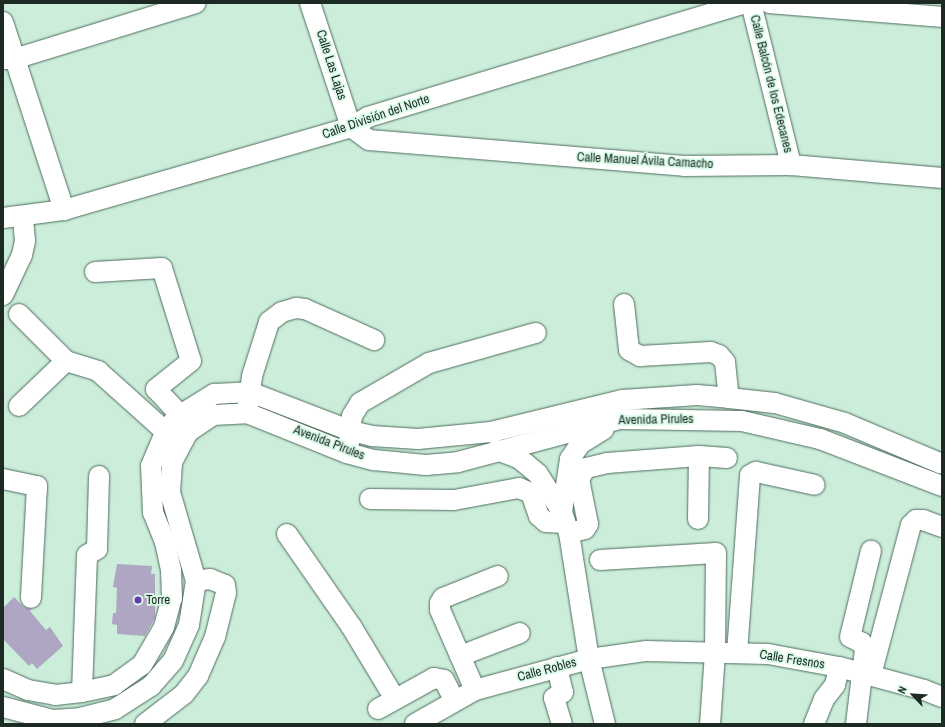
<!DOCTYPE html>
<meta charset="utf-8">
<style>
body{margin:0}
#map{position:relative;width:945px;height:727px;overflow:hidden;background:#cbedda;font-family:"Archivo Narrow",sans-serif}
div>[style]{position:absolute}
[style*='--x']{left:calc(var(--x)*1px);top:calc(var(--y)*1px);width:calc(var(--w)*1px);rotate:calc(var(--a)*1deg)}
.building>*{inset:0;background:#afa6c4}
.roads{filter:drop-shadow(0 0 1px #4f6d5d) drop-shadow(0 0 1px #4f6d5d)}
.minor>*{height:20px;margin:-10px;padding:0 10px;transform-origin:10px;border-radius:10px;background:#fff}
.dots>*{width:11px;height:11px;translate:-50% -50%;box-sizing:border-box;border:2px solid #d8fae7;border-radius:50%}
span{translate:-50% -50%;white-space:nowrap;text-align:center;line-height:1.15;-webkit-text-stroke:3.5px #d8fae7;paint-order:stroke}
.street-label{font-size:13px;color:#1d2a23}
.poi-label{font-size:13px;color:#1d2a23}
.left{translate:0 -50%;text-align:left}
.frame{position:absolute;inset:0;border:4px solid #1d2a23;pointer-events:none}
.north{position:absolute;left:893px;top:675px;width:40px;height:40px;-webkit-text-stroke:3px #d8fae7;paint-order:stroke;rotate:295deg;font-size:11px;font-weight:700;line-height:16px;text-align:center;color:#1d2a23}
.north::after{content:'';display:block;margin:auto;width:14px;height:18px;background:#1d2a23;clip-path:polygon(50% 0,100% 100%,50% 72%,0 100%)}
</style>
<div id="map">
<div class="building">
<i style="clip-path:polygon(117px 564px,152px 566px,151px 574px,155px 574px,155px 618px,145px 636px,117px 634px,117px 625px,112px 624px,113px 613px,116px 613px,117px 588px,113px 587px)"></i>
<i style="clip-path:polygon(14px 597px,24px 607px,32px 609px,30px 611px,46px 630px,50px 627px,63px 646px,37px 669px,32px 663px,29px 666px,3px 639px,3px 608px)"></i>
</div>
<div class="roads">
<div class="minor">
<i style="--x:310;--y:3;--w:131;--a:71.7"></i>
<i style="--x:351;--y:127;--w:22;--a:36"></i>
<i style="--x:369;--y:140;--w:316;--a:4.7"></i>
<i style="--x:684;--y:166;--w:107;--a:-0.5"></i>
<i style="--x:791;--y:165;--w:152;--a:4.9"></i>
<i style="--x:751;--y:3;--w:167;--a:76.1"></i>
<i style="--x:769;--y:3;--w:174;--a:4.6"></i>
<i style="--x:3;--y:22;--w:198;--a:72"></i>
<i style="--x:3;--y:59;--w:11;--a:0"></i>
<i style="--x:14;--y:59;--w:190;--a:-17.1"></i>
<i style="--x:3;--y:218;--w:62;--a:-7.5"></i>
<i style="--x:64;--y:210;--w:299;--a:-16.1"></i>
<i style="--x:351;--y:127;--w:20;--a:-30"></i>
<i style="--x:368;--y:117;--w:394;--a:-16.8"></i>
<i style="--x:95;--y:272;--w:67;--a:-3.4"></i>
<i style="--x:162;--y:268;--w:97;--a:72.7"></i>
<i style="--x:191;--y:361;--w:45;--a:141.3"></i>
<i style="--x:156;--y:389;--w:35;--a:47"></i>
<i style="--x:3;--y:295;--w:44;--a:-64.6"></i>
<i style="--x:22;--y:255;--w:14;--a:-78"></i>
<i style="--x:25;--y:241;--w:24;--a:-95"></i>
<i style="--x:624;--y:304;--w:46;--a:83.8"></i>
<i style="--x:629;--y:350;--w:13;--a:29"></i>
<i style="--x:640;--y:356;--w:71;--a:-3.2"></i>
<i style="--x:711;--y:352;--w:9;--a:21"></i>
<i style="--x:719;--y:355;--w:9;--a:49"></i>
<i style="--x:725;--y:362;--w:36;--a:84"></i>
<i style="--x:19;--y:314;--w:66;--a:45"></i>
<i style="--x:66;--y:361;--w:34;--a:17"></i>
<i style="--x:98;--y:371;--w:103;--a:41.9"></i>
<i style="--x:248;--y:405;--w:29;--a:-82"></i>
<i style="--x:252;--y:376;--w:57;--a:-72.5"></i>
<i style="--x:269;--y:322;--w:16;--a:-38"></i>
<i style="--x:282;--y:312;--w:15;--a:-16"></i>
<i style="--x:296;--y:308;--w:9;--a:6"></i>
<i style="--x:305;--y:309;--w:76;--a:24.2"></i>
<i style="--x:19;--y:406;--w:65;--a:-43.8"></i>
<i style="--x:349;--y:443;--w:27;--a:-84"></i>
<i style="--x:352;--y:416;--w:15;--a:-58"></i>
<i style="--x:360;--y:403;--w:80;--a:-30.1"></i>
<i style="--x:429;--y:363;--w:111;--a:-15.7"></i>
<i style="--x:497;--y:450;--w:25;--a:21"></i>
<i style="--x:520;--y:459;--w:23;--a:40"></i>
<i style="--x:538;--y:474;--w:45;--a:57.7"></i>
<i style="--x:562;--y:512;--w:22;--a:72"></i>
<i style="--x:569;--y:533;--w:128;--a:81"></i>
<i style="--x:589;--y:659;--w:67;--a:76.2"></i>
<i style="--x:3;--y:479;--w:35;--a:12"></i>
<i style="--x:37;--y:486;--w:112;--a:93.1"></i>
<i style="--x:370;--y:499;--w:84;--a:0.7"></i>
<i style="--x:454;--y:500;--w:66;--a:-10.5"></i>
<i style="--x:519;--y:488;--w:13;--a:23"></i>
<i style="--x:531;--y:493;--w:24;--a:71"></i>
<i style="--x:539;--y:516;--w:9;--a:41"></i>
<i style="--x:546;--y:522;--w:19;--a:3"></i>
<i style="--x:562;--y:512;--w:54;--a:-81.4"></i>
<i style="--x:570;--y:459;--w:18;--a:-56"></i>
<i style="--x:580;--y:444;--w:28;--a:-32"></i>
<i style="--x:698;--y:519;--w:63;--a:-89.1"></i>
<i style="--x:569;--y:533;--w:16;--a:-14"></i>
<i style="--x:585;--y:529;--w:6;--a:-59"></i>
<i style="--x:588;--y:524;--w:46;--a:-101.3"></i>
<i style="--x:579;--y:479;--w:13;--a:-58"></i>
<i style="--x:586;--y:468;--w:22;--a:-13"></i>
<i style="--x:607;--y:463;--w:92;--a:-4.4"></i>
<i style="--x:699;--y:456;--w:28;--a:4"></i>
<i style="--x:287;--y:534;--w:112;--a:55.2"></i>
<i style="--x:351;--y:626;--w:85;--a:58.9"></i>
<i style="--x:600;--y:560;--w:116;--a:-3.5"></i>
<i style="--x:716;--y:553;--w:100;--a:90.6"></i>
<i style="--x:715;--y:653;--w:71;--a:94"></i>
<i style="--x:737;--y:653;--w:178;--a:-85.8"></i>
<i style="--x:750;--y:475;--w:7;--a:-27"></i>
<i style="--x:756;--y:472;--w:60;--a:12.4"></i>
<i style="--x:460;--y:656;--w:64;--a:-21"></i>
<i style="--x:557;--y:667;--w:26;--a:77"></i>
<i style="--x:563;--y:692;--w:11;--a:146"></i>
<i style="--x:554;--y:698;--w:27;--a:73"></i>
<i style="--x:871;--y:675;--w:155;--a:-75.1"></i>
<i style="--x:911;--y:525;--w:7;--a:-45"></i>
<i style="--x:916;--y:520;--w:7;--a:0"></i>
<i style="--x:923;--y:520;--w:20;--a:20"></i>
<i style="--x:3;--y:679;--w:27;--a:24"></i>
<i style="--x:28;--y:690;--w:27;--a:10"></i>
<i style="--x:55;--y:695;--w:27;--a:-6"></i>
<i style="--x:82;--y:692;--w:33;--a:-12"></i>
<i style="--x:114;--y:685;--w:34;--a:-36"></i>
<i style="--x:142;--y:665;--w:44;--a:-59.9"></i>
<i style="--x:164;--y:627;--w:30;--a:-75"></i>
<i style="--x:172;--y:598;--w:28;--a:-92"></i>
<i style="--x:171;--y:570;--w:29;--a:-102"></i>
<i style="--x:165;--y:542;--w:31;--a:-112"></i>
<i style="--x:153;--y:513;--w:47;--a:-92.4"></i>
<i style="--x:151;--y:466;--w:38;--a:-67"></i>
<i style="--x:166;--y:431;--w:18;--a:-52"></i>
<i style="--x:177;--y:417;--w:44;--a:-31.9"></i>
<i style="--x:214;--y:394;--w:36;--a:-3"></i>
<i style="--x:250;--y:392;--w:108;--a:21.1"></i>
<i style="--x:351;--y:431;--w:22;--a:13"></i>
<i style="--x:372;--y:436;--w:46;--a:3.7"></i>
<i style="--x:418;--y:439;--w:73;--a:-5.5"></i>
<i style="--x:491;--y:432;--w:135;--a:-13.7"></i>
<i style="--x:622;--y:400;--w:75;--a:-3.8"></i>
<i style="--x:697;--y:395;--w:32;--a:5"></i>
<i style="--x:729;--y:398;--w:46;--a:6.2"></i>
<i style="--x:775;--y:403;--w:73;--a:15.9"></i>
<i style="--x:845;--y:423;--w:105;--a:22.9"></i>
<i style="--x:475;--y:690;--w:87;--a:-113.6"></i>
<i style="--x:440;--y:610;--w:7;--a:-90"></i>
<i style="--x:440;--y:603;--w:6;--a:-59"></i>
<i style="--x:443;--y:598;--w:59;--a:-21.8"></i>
<i style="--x:82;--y:692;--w:137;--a:-87.9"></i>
<i style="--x:87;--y:555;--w:12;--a:-31"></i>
<i style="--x:97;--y:549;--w:73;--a:-88.4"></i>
<i style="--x:3;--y:707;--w:52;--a:14.6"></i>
<i style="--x:53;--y:720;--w:27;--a:-4"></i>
<i style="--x:80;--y:718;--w:36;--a:-14"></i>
<i style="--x:115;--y:709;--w:43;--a:-32.6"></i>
<i style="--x:151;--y:686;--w:33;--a:-49"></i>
<i style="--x:173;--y:661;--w:39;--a:-66"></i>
<i style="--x:189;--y:625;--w:45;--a:-81"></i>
<i style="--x:196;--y:581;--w:93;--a:-106.3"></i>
<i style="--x:170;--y:492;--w:30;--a:-86"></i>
<i style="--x:172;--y:462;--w:34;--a:-62"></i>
<i style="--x:188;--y:432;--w:30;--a:-34"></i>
<i style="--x:213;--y:415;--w:34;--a:-3"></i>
<i style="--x:247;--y:413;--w:108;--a:21.8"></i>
<i style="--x:347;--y:453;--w:28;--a:15"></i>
<i style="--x:374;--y:460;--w:52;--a:5.5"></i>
<i style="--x:426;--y:465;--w:32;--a:-5"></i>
<i style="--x:458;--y:462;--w:168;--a:-14.9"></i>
<i style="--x:620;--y:419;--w:122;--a:0.9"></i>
<i style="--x:742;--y:421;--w:80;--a:13"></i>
<i style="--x:820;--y:439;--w:131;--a:21.1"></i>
<i style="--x:378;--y:709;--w:64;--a:-29"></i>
<i style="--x:434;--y:678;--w:10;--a:11"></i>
<i style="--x:444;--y:680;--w:22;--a:63"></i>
<i style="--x:145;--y:724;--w:49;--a:-37.6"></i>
<i style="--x:184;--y:694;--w:23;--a:-52"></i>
<i style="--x:198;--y:676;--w:43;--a:-66.4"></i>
<i style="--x:215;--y:637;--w:45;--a:-76"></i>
<i style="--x:226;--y:593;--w:8;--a:-97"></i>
<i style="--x:225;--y:585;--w:16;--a:-158"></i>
<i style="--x:210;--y:579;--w:14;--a:172"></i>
<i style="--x:415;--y:724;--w:69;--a:-29.5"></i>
<i style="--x:475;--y:690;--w:118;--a:-15.2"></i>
<i style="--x:589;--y:659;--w:58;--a:-8"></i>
<i style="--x:646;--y:651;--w:122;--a:1.4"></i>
<i style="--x:768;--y:654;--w:72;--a:10.4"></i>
<i style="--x:839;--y:667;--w:88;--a:15.1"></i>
<i style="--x:924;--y:690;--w:19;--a:21"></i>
<i style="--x:814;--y:724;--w:27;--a:-68"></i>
<i style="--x:824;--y:699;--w:18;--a:-52"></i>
<i style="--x:835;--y:685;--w:18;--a:-77"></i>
<i style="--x:856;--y:724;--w:75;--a:-83.1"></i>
<i style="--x:865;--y:650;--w:8;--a:-113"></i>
<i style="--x:862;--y:643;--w:13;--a:-153"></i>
<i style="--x:850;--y:637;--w:89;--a:-76.3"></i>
</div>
</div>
<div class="dots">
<i style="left:138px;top:600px;background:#6a37ae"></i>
</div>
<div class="street-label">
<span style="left:331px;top:65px;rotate:72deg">Calle Las Lajas</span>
<span style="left:771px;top:84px;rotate:76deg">Calle Balcón de los Edecanes</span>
<span style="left:376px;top:117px;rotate:-19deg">Calle División del Norte</span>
<span style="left:645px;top:161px;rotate:3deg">Calle Manuel Ávila Camacho</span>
<span style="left:656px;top:420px;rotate:-1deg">Avenida Pirules</span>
<span style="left:329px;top:443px;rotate:21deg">Avenida Pirules</span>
<span style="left:792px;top:660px;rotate:9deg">Calle Fresnos</span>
<span style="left:547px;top:670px;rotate:-15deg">Calle Robles</span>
</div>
<div class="poi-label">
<span class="left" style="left:146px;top:600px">Torre</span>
</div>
<div class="frame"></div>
<div class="north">N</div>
</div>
